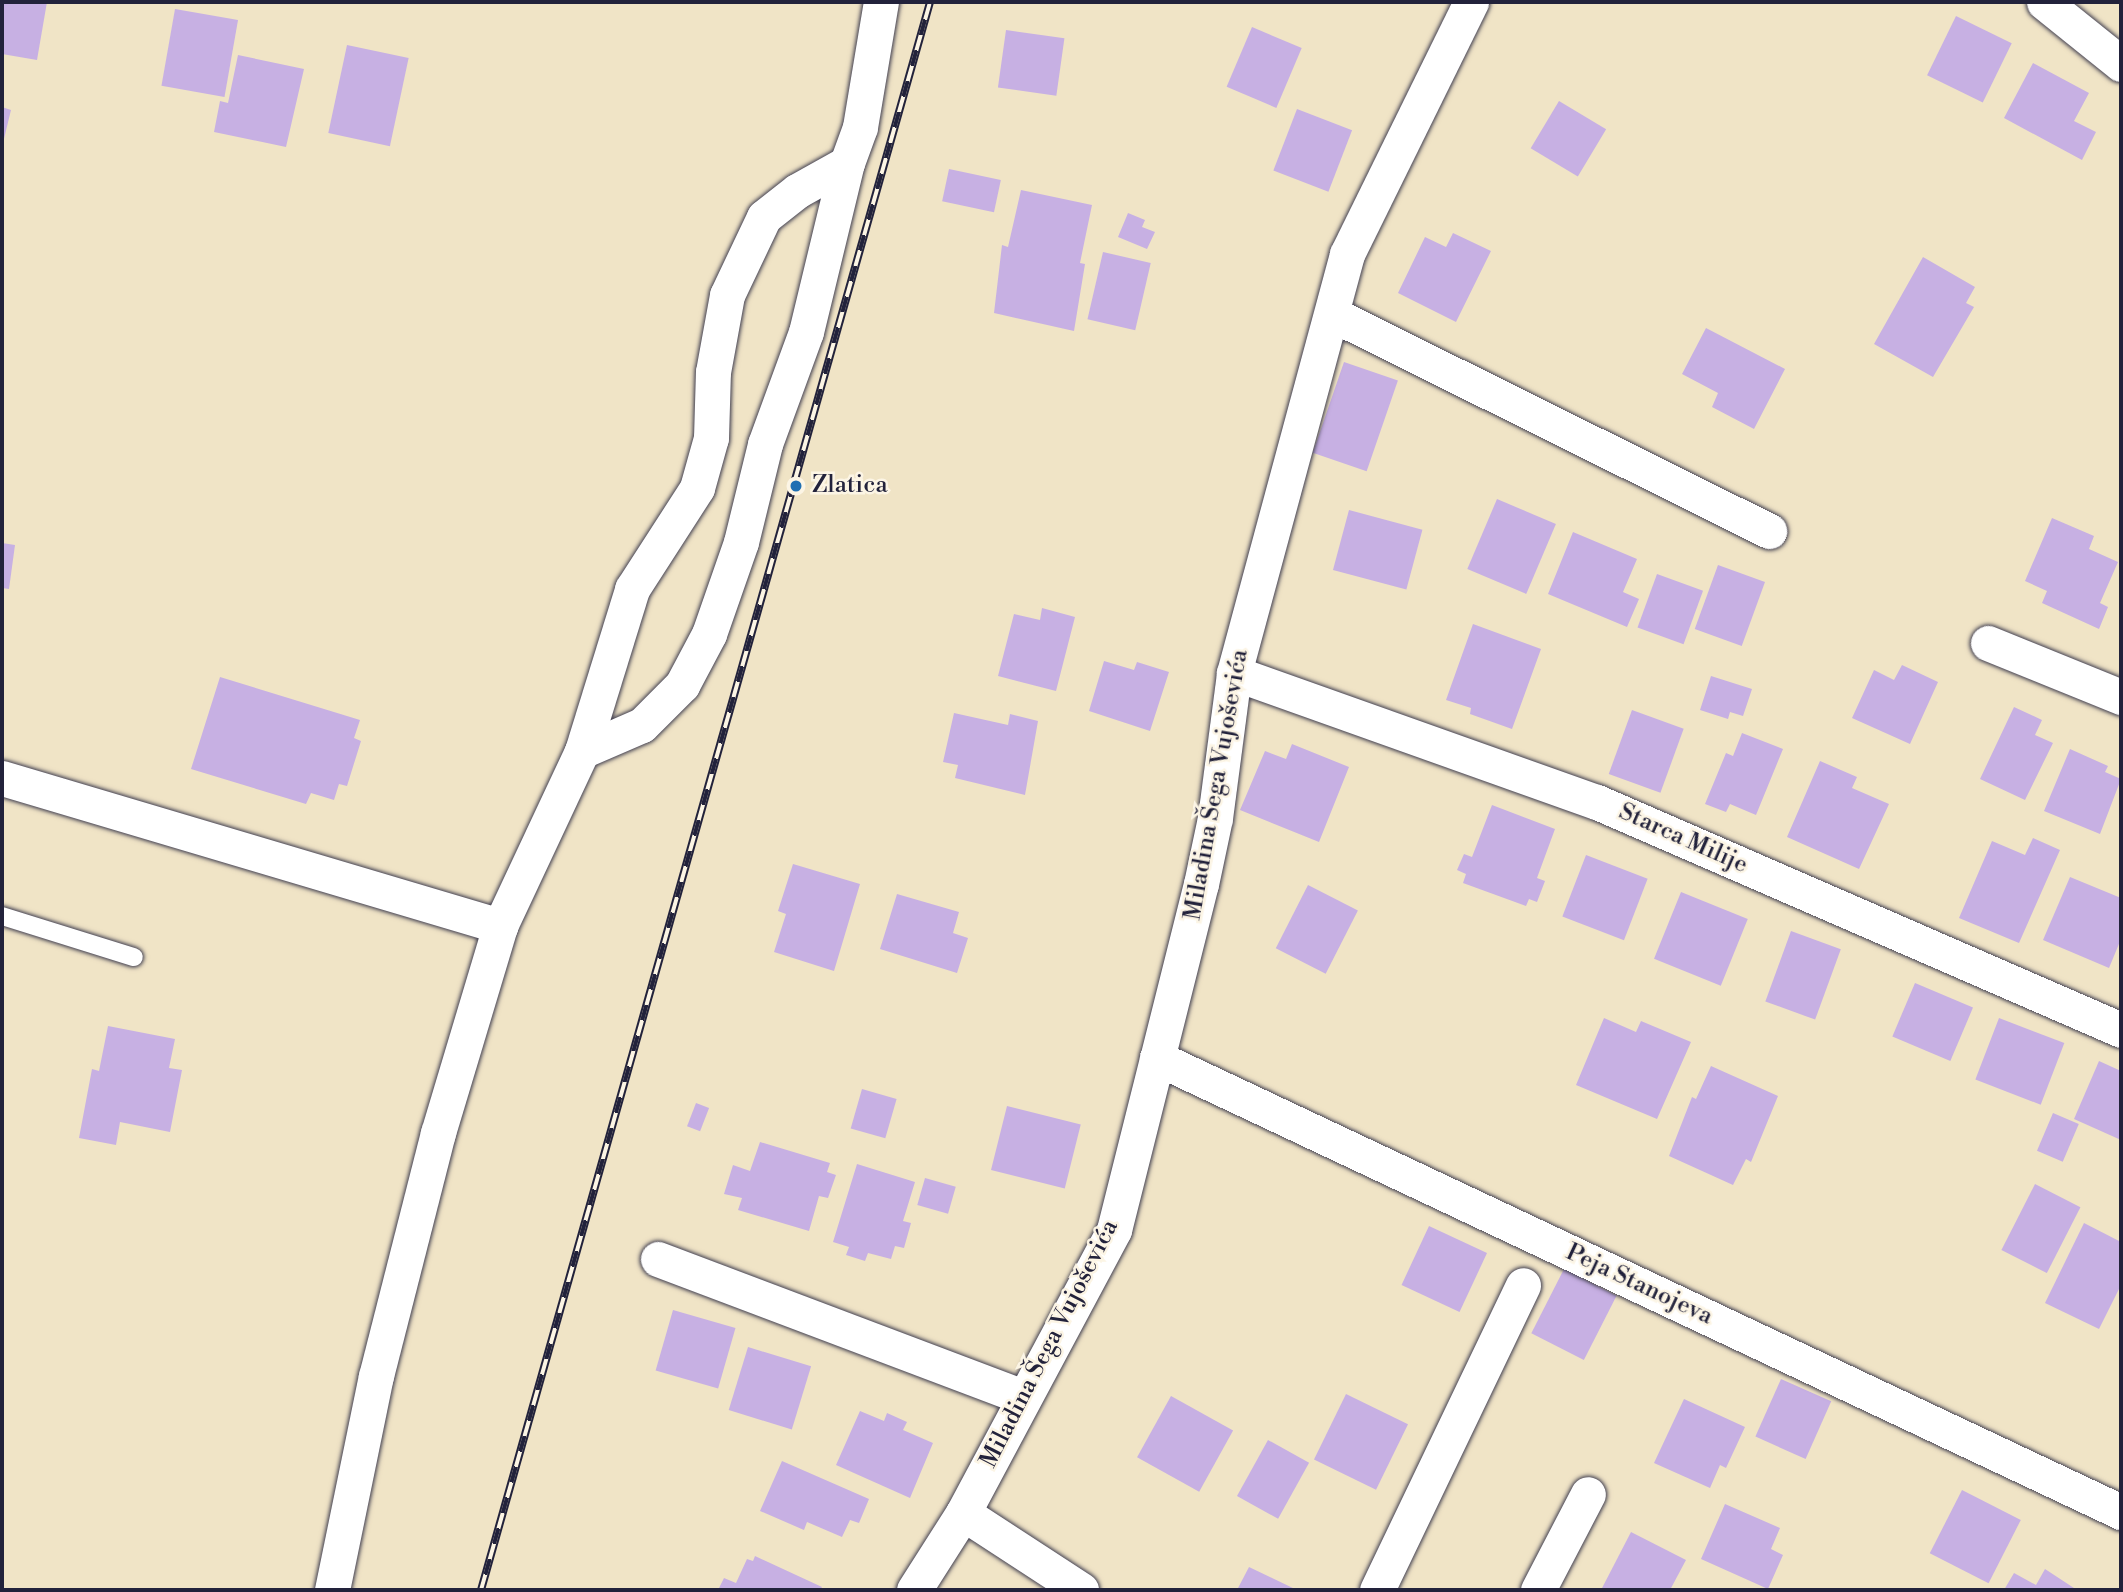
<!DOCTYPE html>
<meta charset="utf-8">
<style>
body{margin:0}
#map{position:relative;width:2123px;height:1592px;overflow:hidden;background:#f0e4c6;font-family:"Libre Bodoni",serif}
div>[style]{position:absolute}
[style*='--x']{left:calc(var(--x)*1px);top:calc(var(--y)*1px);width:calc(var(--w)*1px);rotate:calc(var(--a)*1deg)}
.building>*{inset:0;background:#c7b0e3;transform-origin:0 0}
.roads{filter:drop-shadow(0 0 2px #413f50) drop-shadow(0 0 2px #413f50)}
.service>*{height:18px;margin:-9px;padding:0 9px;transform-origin:9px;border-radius:9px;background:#fff}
.minor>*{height:35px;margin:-17.5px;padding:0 17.5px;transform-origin:17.5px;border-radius:17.5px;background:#fff}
.rail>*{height:8px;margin-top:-4px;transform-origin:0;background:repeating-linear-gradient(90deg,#fcf5e5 0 16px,#22223b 0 32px);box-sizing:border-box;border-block:2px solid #22223b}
.dots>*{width:19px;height:19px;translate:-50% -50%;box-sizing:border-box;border:4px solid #fcf5e5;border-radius:50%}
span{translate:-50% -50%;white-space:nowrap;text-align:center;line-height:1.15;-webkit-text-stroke:5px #fcf5e5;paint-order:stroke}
.poi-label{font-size:24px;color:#22223b}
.left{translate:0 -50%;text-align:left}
.street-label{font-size:24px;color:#22223b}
.frame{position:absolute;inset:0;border:4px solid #22223b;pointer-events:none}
</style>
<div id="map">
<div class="building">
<i style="clip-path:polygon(2px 2px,47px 2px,37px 60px,2px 54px)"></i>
<i style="left:175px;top:9px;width:64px;height:78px;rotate:10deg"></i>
<i style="left:1956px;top:16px;width:62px;height:66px;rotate:26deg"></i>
<i style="left:1252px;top:27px;width:54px;height:65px;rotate:23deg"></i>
<i style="left:1006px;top:30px;width:59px;height:58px;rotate:8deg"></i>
<i style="left:347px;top:45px;width:63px;height:90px;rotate:12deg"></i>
<i style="clip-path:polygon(238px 55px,304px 69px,286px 147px,214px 132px,220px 101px,228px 103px)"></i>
<i style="clip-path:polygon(2033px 63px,2089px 93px,2074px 121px,2096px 132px,2082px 160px,2004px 118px)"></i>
<i style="left:1559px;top:101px;width:55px;height:55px;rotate:31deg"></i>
<i style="clip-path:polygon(2px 107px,11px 110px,3px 143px,2px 143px)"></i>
<i style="left:1297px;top:109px;width:59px;height:66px;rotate:21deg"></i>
<i style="left:949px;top:169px;width:53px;height:33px;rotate:12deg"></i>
<i style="clip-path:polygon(1021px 190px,1092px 205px,1080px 263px,1085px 264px,1074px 331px,994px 313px,1002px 245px,1008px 247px)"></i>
<i style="clip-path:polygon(1128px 213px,1145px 220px,1142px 227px,1155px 232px,1147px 249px,1118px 237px)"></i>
<i style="clip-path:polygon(1453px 233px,1491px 251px,1456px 322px,1398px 293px,1425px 237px,1446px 247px)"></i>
<i style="left:1103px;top:252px;width:49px;height:69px;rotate:13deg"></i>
<i style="clip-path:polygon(1923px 257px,1975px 287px,1966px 303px,1974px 307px,1933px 377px,1874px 344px)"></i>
<i style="clip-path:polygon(1706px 328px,1785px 369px,1754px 429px,1712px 407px,1718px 393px,1682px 374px)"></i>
<i style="left:1344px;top:362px;width:57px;height:96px;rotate:19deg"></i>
<i style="left:1497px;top:499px;width:64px;height:76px;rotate:23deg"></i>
<i style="left:1349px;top:510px;width:76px;height:62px;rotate:15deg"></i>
<i style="clip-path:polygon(2052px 518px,2094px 536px,2089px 549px,2118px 562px,2100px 603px,2108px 607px,2099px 629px,2042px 603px,2047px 591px,2025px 581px)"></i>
<i style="clip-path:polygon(1573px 532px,1637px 559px,1623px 592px,1639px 599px,1627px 627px,1548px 594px)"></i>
<i style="clip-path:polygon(2px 543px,15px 545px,9px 589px,2px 588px)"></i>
<i style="left:1718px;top:565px;width:50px;height:68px;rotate:20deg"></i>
<i style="left:1657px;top:574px;width:49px;height:57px;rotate:20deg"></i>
<i style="clip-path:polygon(1042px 608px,1075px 617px,1056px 691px,998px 676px,1014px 614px,1040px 620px)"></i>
<i style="clip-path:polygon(1473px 624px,1541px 649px,1512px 729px,1470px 714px,1471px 708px,1446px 700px)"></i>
<i style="clip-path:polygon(1104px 661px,1134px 670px,1137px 662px,1169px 672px,1150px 731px,1089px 711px)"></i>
<i style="clip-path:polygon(1902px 665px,1938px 682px,1910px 744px,1852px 718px,1874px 670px,1894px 680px)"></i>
<i style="clip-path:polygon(1711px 676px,1752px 689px,1743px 716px,1730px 712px,1728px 719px,1700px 710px)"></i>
<i style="clip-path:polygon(220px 677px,360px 720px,354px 738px,361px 741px,347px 786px,339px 784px,334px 800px,311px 793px,306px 804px,191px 769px)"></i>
<i style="clip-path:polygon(2014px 707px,2042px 720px,2035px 735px,2053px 743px,2025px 800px,1980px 779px)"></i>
<i style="left:1632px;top:710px;width:55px;height:68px;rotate:20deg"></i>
<i style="clip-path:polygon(954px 713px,1008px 725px,1010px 714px,1038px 721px,1025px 795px,955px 778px,958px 765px,943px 762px)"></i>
<i style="clip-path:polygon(1742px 733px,1783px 749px,1756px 815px,1730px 804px,1726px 812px,1705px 804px,1726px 753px,1733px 756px)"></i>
<i style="clip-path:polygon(1292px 744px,1349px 767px,1319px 842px,1240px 810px,1265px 751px,1286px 759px)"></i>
<i style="clip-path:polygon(2070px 749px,2108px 766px,2105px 772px,2121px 779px,2100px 834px,2044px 811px)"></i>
<i style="clip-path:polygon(1820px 761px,1857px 777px,1852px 788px,1889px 804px,1859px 869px,1787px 837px)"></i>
<i style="clip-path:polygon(1492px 805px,1555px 829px,1537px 878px,1545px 881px,1537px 902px,1529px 899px,1526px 906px,1463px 883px,1466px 874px,1457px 870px,1464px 854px,1472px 857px)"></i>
<i style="clip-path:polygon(2033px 838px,2060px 850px,2019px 943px,1959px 918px,1992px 841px,2025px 855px)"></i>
<i style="left:1586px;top:855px;width:66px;height:66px;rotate:21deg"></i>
<i style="clip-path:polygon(793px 864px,860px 884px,834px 971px,774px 952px,786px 914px,778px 911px)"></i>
<i style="clip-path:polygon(2070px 877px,2121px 898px,2121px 939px,2109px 968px,2043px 940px)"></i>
<i style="left:1308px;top:885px;width:56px;height:71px;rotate:27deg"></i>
<i style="left:1681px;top:892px;width:72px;height:72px;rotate:22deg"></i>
<i style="clip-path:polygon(897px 894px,959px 912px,953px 933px,968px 938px,957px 973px,880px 949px)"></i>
<i style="left:1791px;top:931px;width:53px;height:75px;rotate:20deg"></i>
<i style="left:1915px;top:983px;width:63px;height:58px;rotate:23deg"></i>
<i style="clip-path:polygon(1604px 1018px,1636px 1032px,1641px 1021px,1691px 1042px,1657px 1119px,1576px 1085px)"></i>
<i style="left:1999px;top:1018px;width:70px;height:66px;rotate:21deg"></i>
<i style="clip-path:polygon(108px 1026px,175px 1039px,169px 1068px,182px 1070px,170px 1132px,120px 1122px,116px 1145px,79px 1138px,92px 1069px,99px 1071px)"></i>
<i style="clip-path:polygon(2099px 1061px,2121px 1071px,2121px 1140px,2074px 1119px)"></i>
<i style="clip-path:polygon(1711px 1066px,1778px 1096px,1751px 1162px,1746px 1159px,1733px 1185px,1669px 1156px,1692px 1097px,1696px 1099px)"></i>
<i style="left:862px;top:1089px;width:36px;height:41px;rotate:16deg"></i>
<i style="left:696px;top:1103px;width:14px;height:25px;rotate:21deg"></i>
<i style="left:1007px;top:1106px;width:76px;height:66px;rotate:14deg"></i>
<i style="left:2053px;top:1113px;width:28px;height:41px;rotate:23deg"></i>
<i style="clip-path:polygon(760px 1142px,830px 1163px,827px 1172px,836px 1175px,828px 1198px,819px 1196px,809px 1231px,738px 1210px,742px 1198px,724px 1194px,733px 1165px,750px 1171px)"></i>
<i style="clip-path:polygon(857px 1164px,915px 1182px,903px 1221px,911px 1223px,904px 1248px,895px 1246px,891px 1259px,868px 1253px,865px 1261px,846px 1255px,849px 1247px,833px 1242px)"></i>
<i style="left:925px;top:1178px;width:32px;height:28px;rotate:16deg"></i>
<i style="left:2035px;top:1184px;width:51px;height:74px;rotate:27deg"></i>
<i style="clip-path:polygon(2084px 1223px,2121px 1242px,2121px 1285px,2099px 1329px,2045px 1303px)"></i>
<i style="left:1429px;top:1226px;width:64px;height:65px;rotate:25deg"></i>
<i style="left:1564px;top:1269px;width:59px;height:72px;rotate:27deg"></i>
<i style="left:673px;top:1310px;width:65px;height:63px;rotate:16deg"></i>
<i style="left:748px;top:1347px;width:66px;height:66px;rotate:17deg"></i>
<i style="left:1781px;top:1379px;width:55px;height:63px;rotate:24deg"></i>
<i style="left:1346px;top:1394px;width:69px;height:73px;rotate:26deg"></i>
<i style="left:1171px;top:1396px;width:71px;height:70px;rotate:29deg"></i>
<i style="clip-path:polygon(1684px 1399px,1745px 1427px,1726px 1468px,1720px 1465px,1710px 1488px,1654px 1463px)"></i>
<i style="clip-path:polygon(860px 1411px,884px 1421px,887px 1413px,907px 1422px,903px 1430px,933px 1443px,910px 1498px,836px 1465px)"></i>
<i style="left:1268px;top:1440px;width:47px;height:64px;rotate:29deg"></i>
<i style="clip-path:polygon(782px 1461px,869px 1499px,859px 1523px,850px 1520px,842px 1537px,807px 1522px,804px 1530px,760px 1511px)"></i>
<i style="left:1962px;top:1490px;width:66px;height:71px;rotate:27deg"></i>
<i style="clip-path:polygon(1725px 1504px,1780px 1528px,1771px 1549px,1783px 1555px,1768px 1589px,1701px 1559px)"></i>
<i style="clip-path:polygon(1631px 1532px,1686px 1560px,1670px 1590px,1601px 1590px)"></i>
<i style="clip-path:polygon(755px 1556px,822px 1587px,820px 1590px,718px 1590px,724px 1578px,736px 1583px,747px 1559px,753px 1561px)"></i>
<i style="clip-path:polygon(1249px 1567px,1297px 1590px,1237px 1590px)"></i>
<i style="clip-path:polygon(2045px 1569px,2077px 1590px,2004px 1590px,2014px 1573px,2036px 1585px)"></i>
</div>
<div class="roads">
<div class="service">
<i style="--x:2;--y:916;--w:138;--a:17.3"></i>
</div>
<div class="minor">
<i style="--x:2044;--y:2;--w:99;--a:38.8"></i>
<i style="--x:1334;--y:315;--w:486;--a:26.4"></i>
<i style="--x:1988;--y:643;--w:144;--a:22.1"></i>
<i style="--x:1234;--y:673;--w:385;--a:19.6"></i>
<i style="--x:1597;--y:802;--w:571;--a:23.51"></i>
<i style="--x:582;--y:751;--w:65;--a:-23.4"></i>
<i style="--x:642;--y:725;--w:57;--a:-45"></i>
<i style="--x:682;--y:685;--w:58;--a:-62.1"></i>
<i style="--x:709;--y:634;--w:97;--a:-70.8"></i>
<i style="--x:741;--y:542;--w:101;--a:-76.2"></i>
<i style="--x:765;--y:444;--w:119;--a:-69.9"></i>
<i style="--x:806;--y:332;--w:174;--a:-76.4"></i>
<i style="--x:2;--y:778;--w:520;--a:16.55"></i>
<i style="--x:1157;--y:1058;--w:1066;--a:25.22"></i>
<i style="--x:658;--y:1259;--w:391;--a:20.7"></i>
<i style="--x:963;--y:1513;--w:141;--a:33.1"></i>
<i style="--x:332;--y:1590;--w:218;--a:-78.4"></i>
<i style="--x:376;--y:1376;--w:251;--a:-75.7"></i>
<i style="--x:438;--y:1133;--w:216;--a:-73.3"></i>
<i style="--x:500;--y:926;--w:193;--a:-64.9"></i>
<i style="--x:582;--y:751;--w:170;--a:-72.8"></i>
<i style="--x:632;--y:589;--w:120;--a:-57.2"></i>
<i style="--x:697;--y:488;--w:52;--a:-74.4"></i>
<i style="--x:711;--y:438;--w:66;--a:-88.3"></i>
<i style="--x:713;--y:372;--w:78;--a:-79.7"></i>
<i style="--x:727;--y:295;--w:86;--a:-64.6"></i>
<i style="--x:764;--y:217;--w:42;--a:-38.2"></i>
<i style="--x:797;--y:191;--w:57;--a:-29.2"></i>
<i style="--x:847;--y:163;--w:38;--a:-70"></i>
<i style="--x:860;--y:127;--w:127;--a:-80.5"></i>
<i style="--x:914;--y:1590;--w:91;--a:-57.5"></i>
<i style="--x:963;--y:1513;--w:321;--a:-61.9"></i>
<i style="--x:1114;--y:1230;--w:357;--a:-75.9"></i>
<i style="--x:1201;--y:884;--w:67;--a:-78"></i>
<i style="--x:1215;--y:818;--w:146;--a:-82.5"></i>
<i style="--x:1234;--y:673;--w:434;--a:-74.9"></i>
<i style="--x:1347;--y:254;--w:281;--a:-63.8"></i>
<i style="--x:1377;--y:1590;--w:338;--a:-64.4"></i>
<i style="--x:1538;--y:1590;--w:108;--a:-62.5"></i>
</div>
</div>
<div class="rail">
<i style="--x:481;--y:1590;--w:1650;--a:-74.21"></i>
</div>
<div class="dots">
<i style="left:796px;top:486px;background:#1f6fb2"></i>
</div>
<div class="poi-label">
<span class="left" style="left:812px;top:486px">Zlatica</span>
</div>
<div class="street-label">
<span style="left:1217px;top:785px;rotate:-80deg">Miladina Šega Vujoševića</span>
<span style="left:1683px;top:839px;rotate:24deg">Starca Milije</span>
<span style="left:1639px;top:1285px;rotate:25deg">Peja Stanojeva</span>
<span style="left:1050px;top:1344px;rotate:-63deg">Miladina Šega Vujoševića</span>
</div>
<div class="frame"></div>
</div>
